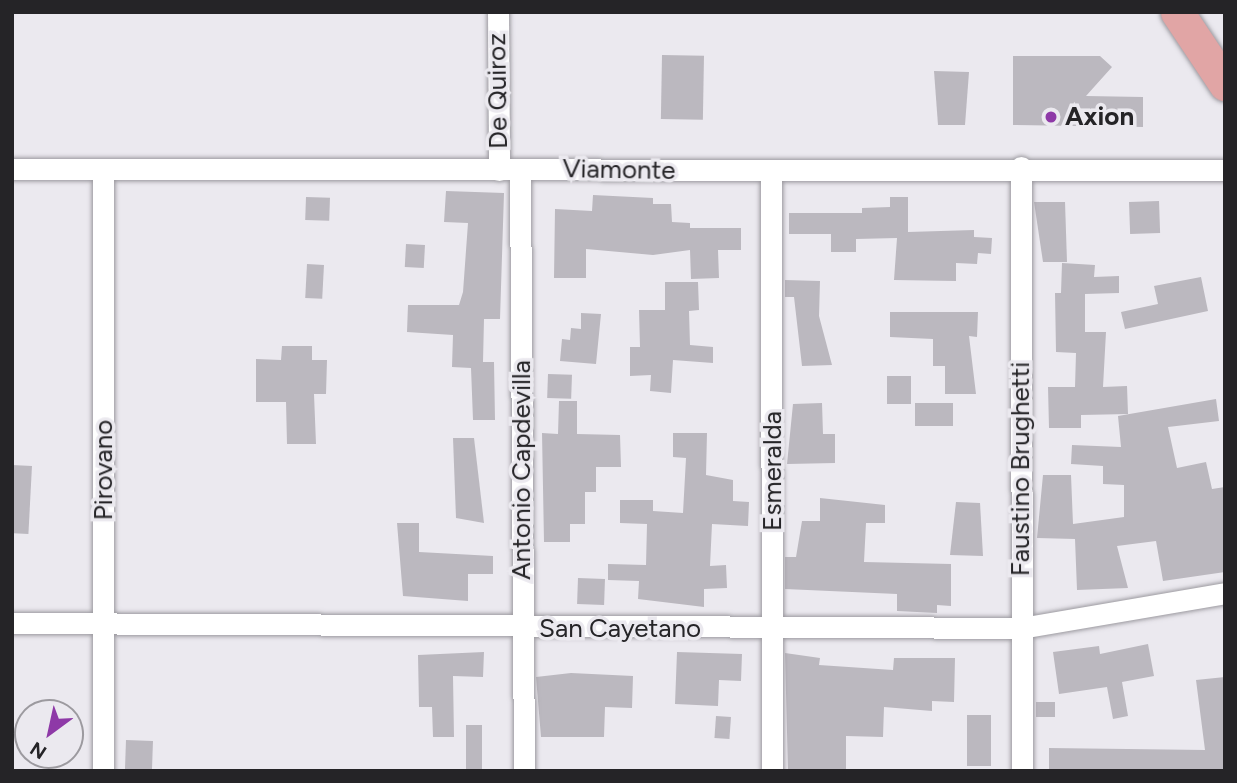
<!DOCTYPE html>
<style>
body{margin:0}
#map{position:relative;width:1237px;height:783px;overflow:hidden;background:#ebe9ef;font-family:Figtree,sans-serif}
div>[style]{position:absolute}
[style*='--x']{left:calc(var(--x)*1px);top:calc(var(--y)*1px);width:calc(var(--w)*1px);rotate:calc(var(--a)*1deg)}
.building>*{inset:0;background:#bbb8bf;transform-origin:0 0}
.roads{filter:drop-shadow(0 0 2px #9c9aa0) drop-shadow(0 0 2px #9c9aa0)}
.street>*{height:21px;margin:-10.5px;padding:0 10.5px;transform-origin:10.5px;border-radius:10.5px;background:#fff}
.primary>*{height:33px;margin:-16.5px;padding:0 16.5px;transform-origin:16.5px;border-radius:16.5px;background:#e1a5a5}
.dots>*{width:19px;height:19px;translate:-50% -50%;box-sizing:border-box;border:4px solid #ebe9ef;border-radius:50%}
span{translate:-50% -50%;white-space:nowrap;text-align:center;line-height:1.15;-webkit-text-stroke:7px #ebe9ef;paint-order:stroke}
.street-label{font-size:26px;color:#252427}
.poi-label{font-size:26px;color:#252427;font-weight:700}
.left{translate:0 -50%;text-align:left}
.frame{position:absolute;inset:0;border:14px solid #252427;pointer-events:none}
.north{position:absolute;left:14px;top:699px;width:70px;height:70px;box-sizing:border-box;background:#ebe9ef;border:2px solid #9c9a9f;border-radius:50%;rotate:213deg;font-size:19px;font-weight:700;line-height:28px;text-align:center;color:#252427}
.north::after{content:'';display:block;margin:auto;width:24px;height:32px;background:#8e39a7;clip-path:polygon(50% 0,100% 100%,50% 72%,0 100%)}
</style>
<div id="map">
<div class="building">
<i style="left:662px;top:55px;width:42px;height:64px;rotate:1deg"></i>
<i style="clip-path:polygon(1013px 56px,1100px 56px,1112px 67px,1086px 96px,1143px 97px,1143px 127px,1013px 125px)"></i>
<i style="clip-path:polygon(934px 71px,969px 72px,965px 125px,938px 125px)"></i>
<i style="clip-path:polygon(446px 191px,504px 193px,500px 319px,484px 319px,483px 362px,494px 362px,495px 420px,473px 420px,471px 368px,452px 367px,453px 335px,407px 332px,408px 305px,459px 305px,463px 292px,468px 223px,444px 222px)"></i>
<i style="clip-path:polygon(593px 195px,653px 198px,653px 204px,671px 204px,672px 222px,690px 223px,690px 228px,741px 228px,741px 250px,718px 250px,719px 278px,691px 279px,690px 250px,653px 255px,586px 249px,586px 278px,554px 278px,555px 209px,592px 211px)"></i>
<i style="left:306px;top:197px;width:24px;height:23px;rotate:2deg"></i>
<i style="clip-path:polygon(890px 197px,908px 197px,908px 232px,974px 230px,974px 237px,992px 238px,991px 254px,978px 253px,977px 264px,956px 263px,956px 281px,894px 280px,897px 238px,856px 239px,856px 252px,831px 252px,831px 234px,789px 234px,789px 213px,862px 213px,862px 208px,890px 207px)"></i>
<i style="left:1159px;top:201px;width:32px;height:30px;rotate:88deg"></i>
<i style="clip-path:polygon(1034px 202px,1065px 202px,1067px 262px,1043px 262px)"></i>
<i style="left:406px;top:244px;width:19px;height:23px;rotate:3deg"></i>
<i style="clip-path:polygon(1062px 263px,1095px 265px,1094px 277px,1119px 276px,1119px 293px,1085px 294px,1085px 332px,1106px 332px,1103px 387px,1127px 386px,1128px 414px,1081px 415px,1081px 428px,1049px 428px,1048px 387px,1075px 387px,1076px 353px,1056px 352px,1055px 293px,1061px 293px)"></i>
<i style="left:307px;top:264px;width:17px;height:34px;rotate:3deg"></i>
<i style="clip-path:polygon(1201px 277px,1208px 311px,1125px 329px,1121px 312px,1158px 304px,1154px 286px)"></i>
<i style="clip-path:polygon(785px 280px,820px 281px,819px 316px,832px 365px,802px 366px,794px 297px,785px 297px)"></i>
<i style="clip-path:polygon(665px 282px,698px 282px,699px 310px,689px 311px,690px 345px,713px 347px,713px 363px,673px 360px,671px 393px,650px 391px,651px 375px,630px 376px,630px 347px,640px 347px,639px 310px,665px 310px)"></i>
<i style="clip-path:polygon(890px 312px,978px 312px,977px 337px,969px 336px,976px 394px,945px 394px,945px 366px,933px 366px,933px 339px,890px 337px)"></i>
<i style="clip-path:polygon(581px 313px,601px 314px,596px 364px,560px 361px,562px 339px,570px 340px,571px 328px,581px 329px)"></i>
<i style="clip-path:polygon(282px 346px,312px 346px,312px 360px,327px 360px,326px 394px,314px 394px,316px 444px,287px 444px,286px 402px,256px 402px,256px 359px,281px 360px)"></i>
<i style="left:548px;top:374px;width:24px;height:24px;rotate:2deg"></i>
<i style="left:887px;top:376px;width:24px;height:28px"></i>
<i style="clip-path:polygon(1216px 399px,1219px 421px,1168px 427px,1177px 468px,1206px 462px,1212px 489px,1225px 487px,1225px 572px,1163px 581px,1156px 541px,1117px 546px,1128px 588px,1077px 590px,1075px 539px,1037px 538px,1043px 475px,1071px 475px,1073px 524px,1124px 517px,1124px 485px,1103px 484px,1103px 466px,1071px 464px,1072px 445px,1121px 447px,1118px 416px)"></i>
<i style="clip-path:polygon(559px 401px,577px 401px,577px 434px,620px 435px,621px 467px,596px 467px,596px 492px,585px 492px,585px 524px,570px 524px,570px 542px,544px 542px,542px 433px,558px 434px)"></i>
<i style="clip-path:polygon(822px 403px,823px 434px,835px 434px,835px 463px,787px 464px,793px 404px)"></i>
<i style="left:953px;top:403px;width:23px;height:38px;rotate:90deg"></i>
<i style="clip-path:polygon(673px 433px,707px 433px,706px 475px,733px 480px,733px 501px,749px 502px,748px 526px,712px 524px,710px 566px,726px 565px,727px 588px,704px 589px,704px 607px,638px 599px,639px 581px,608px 580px,608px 564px,646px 565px,647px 524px,620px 523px,620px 500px,653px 500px,653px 511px,683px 513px,686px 458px,673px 457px)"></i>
<i style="clip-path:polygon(453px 438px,474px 438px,484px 523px,456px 518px)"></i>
<i style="left:12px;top:465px;width:20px;height:68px;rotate:3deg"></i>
<i style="clip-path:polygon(820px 498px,885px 505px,885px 523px,866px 523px,864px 562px,951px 564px,951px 606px,937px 605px,937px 613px,897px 611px,897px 594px,785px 589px,785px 557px,796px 557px,802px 521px,820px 521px)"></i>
<i style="clip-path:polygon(956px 502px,980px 503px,983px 556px,950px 555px)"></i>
<i style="clip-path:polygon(397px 523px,419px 523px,419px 552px,493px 556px,493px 574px,468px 574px,468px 601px,403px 596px)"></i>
<i style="left:578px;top:578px;width:27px;height:26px;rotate:2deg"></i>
<i style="clip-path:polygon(1148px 644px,1154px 676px,1122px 682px,1128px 716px,1113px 719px,1107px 687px,1059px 694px,1053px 652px,1099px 646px,1100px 654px)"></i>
<i style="clip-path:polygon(484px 652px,483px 677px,453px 676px,454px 737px,433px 737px,432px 707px,419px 707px,418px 655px)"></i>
<i style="clip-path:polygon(677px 652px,742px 654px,741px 681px,719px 680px,718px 706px,675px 704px)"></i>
<i style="clip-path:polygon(785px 653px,820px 658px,819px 665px,893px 670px,894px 658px,955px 658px,954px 702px,932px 701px,932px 711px,884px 707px,883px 737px,846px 736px,846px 771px,788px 771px)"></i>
<i style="clip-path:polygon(571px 673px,633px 676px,632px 708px,605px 707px,604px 737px,541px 737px,536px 677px)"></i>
<i style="clip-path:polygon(1225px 677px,1225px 771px,1049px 771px,1049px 748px,1205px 750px,1196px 680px)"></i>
<i style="left:1036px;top:702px;width:19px;height:15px"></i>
<i style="left:967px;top:715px;width:24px;height:51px"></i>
<i style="left:716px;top:716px;width:15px;height:22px;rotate:4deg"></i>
<i style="left:466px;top:725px;width:16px;height:46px"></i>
<i style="left:126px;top:740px;width:27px;height:31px;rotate:2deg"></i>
</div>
<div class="roads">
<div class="street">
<i style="--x:498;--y:12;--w:158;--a:89.6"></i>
<i style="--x:1021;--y:167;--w:604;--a:89.91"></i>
<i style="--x:12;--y:169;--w:1213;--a:0.05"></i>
<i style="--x:520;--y:169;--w:602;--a:89.62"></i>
<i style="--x:103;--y:170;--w:601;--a:90"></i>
<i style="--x:771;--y:172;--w:599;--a:89.9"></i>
<i style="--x:12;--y:623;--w:1009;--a:0.28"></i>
<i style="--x:1021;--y:628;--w:207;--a:-9.7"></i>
</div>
<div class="primary">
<i style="--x:1177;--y:12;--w:87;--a:56.3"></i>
</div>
</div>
<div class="dots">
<i style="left:1051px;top:117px;background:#8e39a7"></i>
</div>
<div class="street-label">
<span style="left:498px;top:91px;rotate:-91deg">De Quiroz</span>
<span style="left:619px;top:170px;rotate:1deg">Viamonte</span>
<span style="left:1021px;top:469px;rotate:-90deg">Faustino Brughetti</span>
<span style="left:104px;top:470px;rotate:-90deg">Pirovano</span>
<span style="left:522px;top:470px;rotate:-90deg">Antonio Capdevilla</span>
<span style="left:773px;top:471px;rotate:-90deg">Esmeralda</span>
<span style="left:620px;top:629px">San Cayetano</span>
</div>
<div class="poi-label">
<span class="left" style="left:1065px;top:117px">Axion</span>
</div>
<div class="frame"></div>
<div class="north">N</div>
</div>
